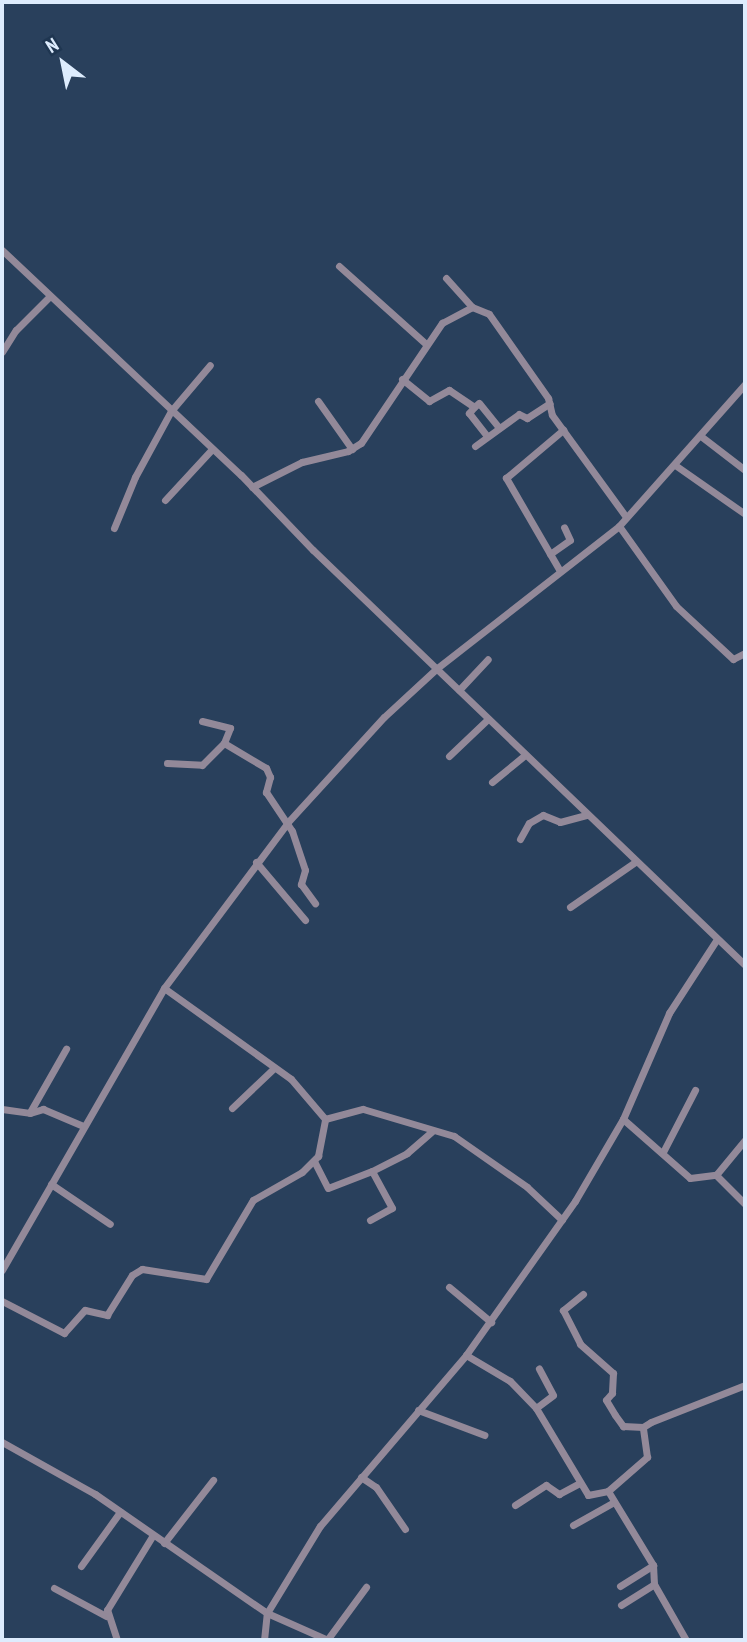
<!DOCTYPE html>
<style>
body{margin:0}
#map{position:relative;width:747px;height:1642px;overflow:hidden;background:#29405c;font-family:"PT Sans Narrow",sans-serif}
div>[style]{position:absolute}
[style*='--x']{left:calc(var(--x)*1px);top:calc(var(--y)*1px);width:calc(var(--w)*1px);rotate:calc(var(--a)*1deg)}
.minor>*{height:7px;margin:-3.5px;padding:0 3.5px;transform-origin:3.5px;border-radius:3.5px;background:#938999}
span{translate:-50% -50%;white-space:nowrap;text-align:center;line-height:1.15;-webkit-text-stroke:6px #1f3651;paint-order:stroke}
.frame{position:absolute;inset:0;border:4px solid #ddecfd;pointer-events:none}
.north{position:absolute;left:28px;top:28px;width:70px;height:70px;-webkit-text-stroke:5px #1f3651;paint-order:stroke;rotate:328deg;font-size:19px;font-weight:700;line-height:28px;text-align:center;color:#ddecfd}
.north::after{content:'';display:block;margin:auto;width:24px;height:32px;background:#ddecfd;clip-path:polygon(50% 0,100% 100%,50% 72%,0 100%)}
</style>
<div id="map">
<div class="minor">
<i style="--x:2;--y:250;--w:328;--a:43.3"></i>
<i style="--x:241;--y:475;--w:104;--a:46.2"></i>
<i style="--x:313;--y:550;--w:599;--a:43.85"></i>
<i style="--x:339;--y:266;--w:117;--a:41.9"></i>
<i style="--x:446;--y:278;--w:39;--a:48"></i>
<i style="--x:2;--y:352;--w:26;--a:-58"></i>
<i style="--x:16;--y:330;--w:47;--a:-45"></i>
<i style="--x:402;--y:379;--w:35;--a:39"></i>
<i style="--x:429;--y:401;--w:23;--a:-29"></i>
<i style="--x:449;--y:390;--w:30;--a:34"></i>
<i style="--x:474;--y:407;--w:6;--a:-39"></i>
<i style="--x:479;--y:403;--w:32;--a:51"></i>
<i style="--x:318;--y:401;--w:59;--a:54.7"></i>
<i style="--x:474;--y:407;--w:8;--a:130"></i>
<i style="--x:469;--y:413;--w:29;--a:52"></i>
<i style="--x:702;--y:437;--w:54;--a:37.5"></i>
<i style="--x:475;--y:446;--w:54;--a:-36"></i>
<i style="--x:519;--y:414;--w:9;--a:27"></i>
<i style="--x:527;--y:418;--w:27;--a:-33"></i>
<i style="--x:675;--y:465;--w:85;--a:35"></i>
<i style="--x:252;--y:487;--w:56;--a:-26.6"></i>
<i style="--x:302;--y:462;--w:47;--a:-13.4"></i>
<i style="--x:348;--y:451;--w:15;--a:-32"></i>
<i style="--x:361;--y:443;--w:145;--a:-56"></i>
<i style="--x:442;--y:323;--w:34;--a:-28"></i>
<i style="--x:472;--y:307;--w:18;--a:22"></i>
<i style="--x:489;--y:314;--w:103;--a:54.9"></i>
<i style="--x:548;--y:398;--w:17;--a:77"></i>
<i style="--x:552;--y:415;--w:126;--a:54"></i>
<i style="--x:165;--y:500;--w:69;--a:-47.3"></i>
<i style="--x:619;--y:526;--w:98;--a:54.5"></i>
<i style="--x:676;--y:606;--w:78;--a:42.9"></i>
<i style="--x:733;--y:659;--w:13;--a:-27"></i>
<i style="--x:114;--y:528;--w:55;--a:-67.6"></i>
<i style="--x:135;--y:477;--w:75;--a:-61.4"></i>
<i style="--x:171;--y:411;--w:60;--a:-49.7"></i>
<i style="--x:550;--y:554;--w:24;--a:-35"></i>
<i style="--x:570;--y:540;--w:14;--a:-115"></i>
<i style="--x:560;--y:571;--w:108;--a:-120.1"></i>
<i style="--x:506;--y:478;--w:75;--a:-40.1"></i>
<i style="--x:459;--y:690;--w:42;--a:-46.9"></i>
<i style="--x:202;--y:721;--w:29;--a:14"></i>
<i style="--x:230;--y:728;--w:16;--a:112"></i>
<i style="--x:449;--y:756;--w:54;--a:-43.5"></i>
<i style="--x:167;--y:763;--w:35;--a:3"></i>
<i style="--x:202;--y:765;--w:31;--a:-45"></i>
<i style="--x:224;--y:743;--w:49;--a:30.8"></i>
<i style="--x:266;--y:768;--w:10;--a:66"></i>
<i style="--x:270;--y:777;--w:16;--a:105"></i>
<i style="--x:266;--y:792;--w:47;--a:56.3"></i>
<i style="--x:292;--y:831;--w:41;--a:71.6"></i>
<i style="--x:305;--y:870;--w:15;--a:106"></i>
<i style="--x:301;--y:884;--w:24;--a:54"></i>
<i style="--x:492;--y:782;--w:43;--a:-39.3"></i>
<i style="--x:520;--y:839;--w:18;--a:-61"></i>
<i style="--x:529;--y:823;--w:16;--a:-30"></i>
<i style="--x:543;--y:815;--w:18;--a:22"></i>
<i style="--x:560;--y:822;--w:28;--a:-15"></i>
<i style="--x:256;--y:862;--w:76;--a:49.8"></i>
<i style="--x:570;--y:907;--w:79;--a:-34.7"></i>
<i style="--x:164;--y:988;--w:156;--a:35.6"></i>
<i style="--x:291;--y:1079;--w:52;--a:49.6"></i>
<i style="--x:325;--y:1119;--w:39;--a:-15"></i>
<i style="--x:363;--y:1109;--w:95;--a:16.5"></i>
<i style="--x:454;--y:1136;--w:89;--a:34.9"></i>
<i style="--x:527;--y:1187;--w:48;--a:43.3"></i>
<i style="--x:232;--y:1108;--w:57;--a:-43.6"></i>
<i style="--x:2;--y:1109;--w:28;--a:8"></i>
<i style="--x:30;--y:1113;--w:14;--a:-17"></i>
<i style="--x:43;--y:1109;--w:43;--a:23"></i>
<i style="--x:30;--y:1112;--w:73;--a:-60.3"></i>
<i style="--x:623;--y:1119;--w:89;--a:41.4"></i>
<i style="--x:690;--y:1178;--w:26;--a:-7"></i>
<i style="--x:716;--y:1175;--w:41;--a:45"></i>
<i style="--x:663;--y:1152;--w:70;--a:-62.7"></i>
<i style="--x:314;--y:1161;--w:30;--a:63"></i>
<i style="--x:328;--y:1188;--w:47;--a:-21.1"></i>
<i style="--x:716;--y:1175;--w:45;--a:-50.4"></i>
<i style="--x:51;--y:1184;--w:71;--a:34.1"></i>
<i style="--x:370;--y:1220;--w:25;--a:-29"></i>
<i style="--x:392;--y:1208;--w:42;--a:-118.4"></i>
<i style="--x:372;--y:1171;--w:39;--a:-27"></i>
<i style="--x:407;--y:1153;--w:33;--a:-41"></i>
<i style="--x:2;--y:1270;--w:325;--a:-60.1"></i>
<i style="--x:164;--y:988;--w:207;--a:-53.2"></i>
<i style="--x:288;--y:822;--w:142;--a:-47.6"></i>
<i style="--x:384;--y:717;--w:71;--a:-42.7"></i>
<i style="--x:436;--y:669;--w:232;--a:-38"></i>
<i style="--x:619;--y:526;--w:190;--a:-48.4"></i>
<i style="--x:449;--y:1287;--w:55;--a:39.8"></i>
<i style="--x:583;--y:1294;--w:26;--a:141"></i>
<i style="--x:563;--y:1310;--w:38;--a:63"></i>
<i style="--x:580;--y:1344;--w:44;--a:41.3"></i>
<i style="--x:613;--y:1373;--w:20;--a:93"></i>
<i style="--x:612;--y:1393;--w:9;--a:131"></i>
<i style="--x:606;--y:1400;--w:17;--a:59"></i>
<i style="--x:615;--y:1415;--w:14;--a:54"></i>
<i style="--x:623;--y:1426;--w:20;--a:3"></i>
<i style="--x:2;--y:1301;--w:70;--a:27.3"></i>
<i style="--x:64;--y:1333;--w:31;--a:-48"></i>
<i style="--x:85;--y:1310;--w:23;--a:13"></i>
<i style="--x:107;--y:1315;--w:47;--a:-58"></i>
<i style="--x:132;--y:1275;--w:12;--a:-31"></i>
<i style="--x:142;--y:1269;--w:65;--a:8.9"></i>
<i style="--x:206;--y:1279;--w:92;--a:-59.3"></i>
<i style="--x:253;--y:1200;--w:56;--a:-29.7"></i>
<i style="--x:302;--y:1172;--w:23;--a:-45"></i>
<i style="--x:318;--y:1156;--w:38;--a:-79"></i>
<i style="--x:466;--y:1355;--w:51;--a:30.6"></i>
<i style="--x:510;--y:1381;--w:37;--a:46"></i>
<i style="--x:536;--y:1408;--w:101;--a:59.1"></i>
<i style="--x:588;--y:1495;--w:20;--a:-11"></i>
<i style="--x:608;--y:1491;--w:52;--a:-41.1"></i>
<i style="--x:647;--y:1457;--w:30;--a:-98"></i>
<i style="--x:643;--y:1427;--w:9;--a:-32"></i>
<i style="--x:651;--y:1422;--w:101;--a:-21.5"></i>
<i style="--x:536;--y:1408;--w:21;--a:-37"></i>
<i style="--x:553;--y:1395;--w:30;--a:-118"></i>
<i style="--x:418;--y:1410;--w:71;--a:20.7"></i>
<i style="--x:2;--y:1442;--w:107;--a:29.2"></i>
<i style="--x:95;--y:1494;--w:209;--a:34.7"></i>
<i style="--x:267;--y:1613;--w:67;--a:23.9"></i>
<i style="--x:361;--y:1477;--w:18;--a:34"></i>
<i style="--x:376;--y:1487;--w:51;--a:55.4"></i>
<i style="--x:608;--y:1491;--w:87;--a:58.7"></i>
<i style="--x:653;--y:1565;--w:19;--a:87"></i>
<i style="--x:654;--y:1584;--w:64;--a:60.3"></i>
<i style="--x:515;--y:1505;--w:37;--a:-33"></i>
<i style="--x:546;--y:1485;--w:16;--a:35"></i>
<i style="--x:559;--y:1494;--w:21;--a:-28"></i>
<i style="--x:573;--y:1525;--w:47;--a:-29.3"></i>
<i style="--x:164;--y:1543;--w:80;--a:-52.1"></i>
<i style="--x:81;--y:1566;--w:67;--a:-54.2"></i>
<i style="--x:620;--y:1586;--w:39;--a:-32"></i>
<i style="--x:54;--y:1588;--w:59;--a:28.3"></i>
<i style="--x:621;--y:1605;--w:39;--a:-32"></i>
<i style="--x:117;--y:1640;--w:32;--a:-108"></i>
<i style="--x:107;--y:1610;--w:88;--a:-58.5"></i>
<i style="--x:264;--y:1640;--w:27;--a:-84"></i>
<i style="--x:267;--y:1613;--w:102;--a:-58.7"></i>
<i style="--x:320;--y:1526;--w:225;--a:-49.5"></i>
<i style="--x:466;--y:1355;--w:189;--a:-54.7"></i>
<i style="--x:575;--y:1201;--w:95;--a:-59.7"></i>
<i style="--x:623;--y:1119;--w:116;--a:-66.5"></i>
<i style="--x:669;--y:1013;--w:88;--a:-57"></i>
<i style="--x:327;--y:1640;--w:66;--a:-53.7"></i>
</div>
<div class="frame"></div>
<div class="north">N</div>
</div>
